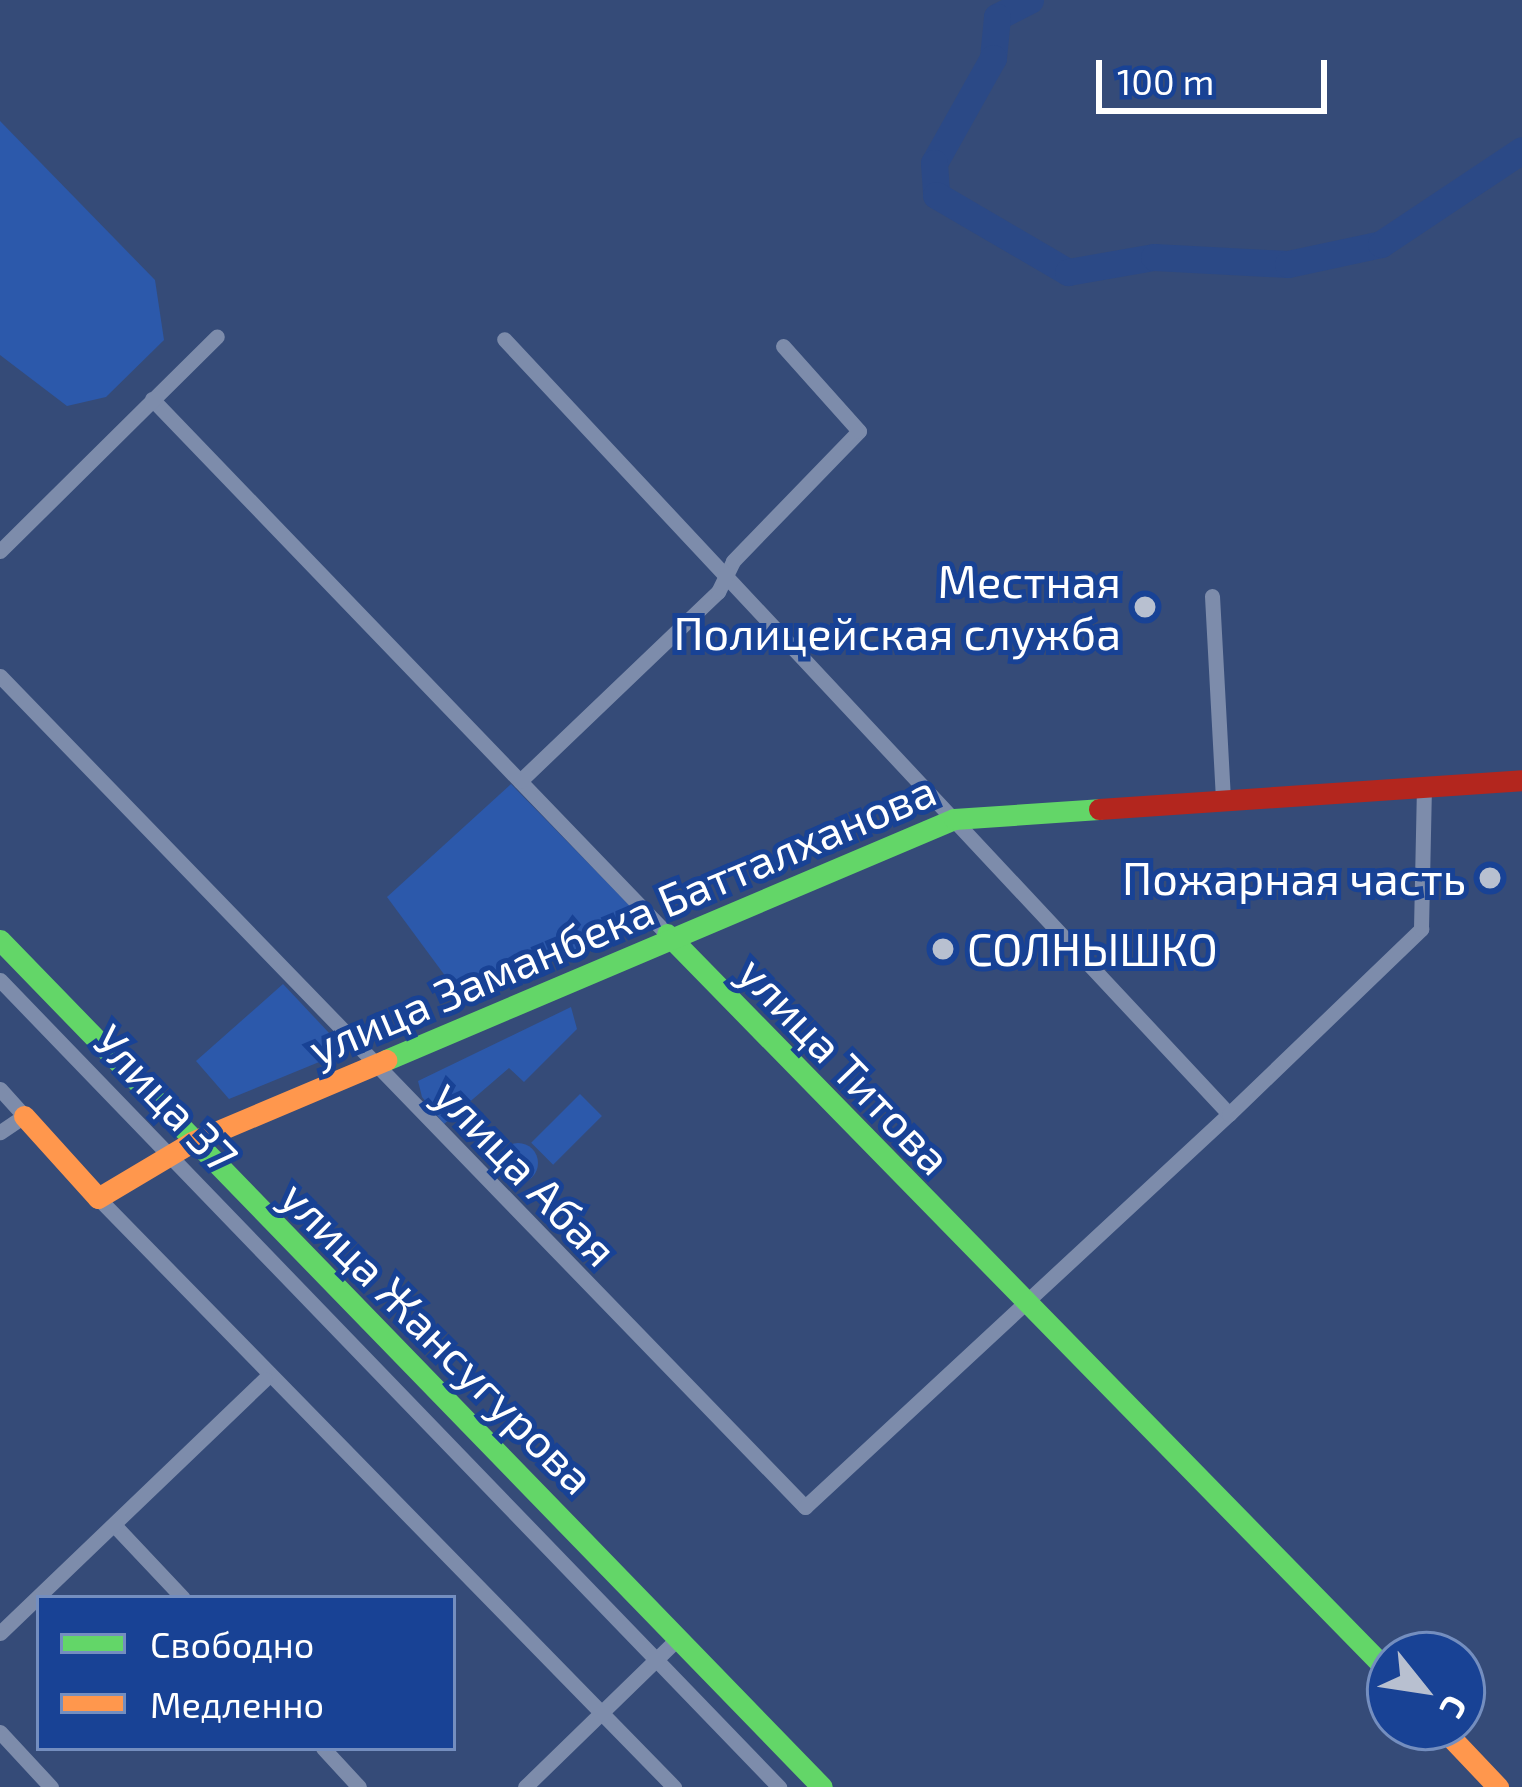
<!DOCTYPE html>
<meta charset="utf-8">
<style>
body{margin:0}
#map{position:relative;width:1522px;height:1787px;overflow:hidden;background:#354b78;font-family:"Exo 2",sans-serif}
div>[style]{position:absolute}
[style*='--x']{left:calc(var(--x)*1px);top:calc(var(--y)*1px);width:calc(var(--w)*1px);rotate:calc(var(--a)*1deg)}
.green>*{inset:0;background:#2c59ab;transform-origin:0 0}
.round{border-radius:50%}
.river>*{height:27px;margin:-13.5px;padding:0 13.5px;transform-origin:13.5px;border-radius:13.5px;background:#2b4986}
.street>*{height:15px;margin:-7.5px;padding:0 7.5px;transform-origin:7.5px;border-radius:7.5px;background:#7d8cab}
.fast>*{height:21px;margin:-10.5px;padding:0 10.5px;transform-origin:10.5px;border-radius:10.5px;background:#63d668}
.slow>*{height:21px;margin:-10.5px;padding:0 10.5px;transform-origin:10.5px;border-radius:10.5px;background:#ff974d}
.jam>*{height:21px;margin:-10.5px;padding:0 10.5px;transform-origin:10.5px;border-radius:10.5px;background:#b3261e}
.dots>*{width:33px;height:33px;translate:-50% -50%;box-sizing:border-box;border:6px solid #184295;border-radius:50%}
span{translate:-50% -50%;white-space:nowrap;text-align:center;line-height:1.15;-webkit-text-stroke:10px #184295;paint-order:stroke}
.poi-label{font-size:45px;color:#fff}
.right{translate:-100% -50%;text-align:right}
.left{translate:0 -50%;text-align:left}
.street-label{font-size:45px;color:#fff}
.legend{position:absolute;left:36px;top:1595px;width:420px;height:156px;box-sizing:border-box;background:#184295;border:3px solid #748ebf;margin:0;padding:15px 21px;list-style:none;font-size:36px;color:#fff}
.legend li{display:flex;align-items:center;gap:24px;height:60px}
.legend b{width:60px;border:3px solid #748ebf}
.north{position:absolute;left:1366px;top:1631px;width:120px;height:120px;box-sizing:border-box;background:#184295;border:3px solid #748ebf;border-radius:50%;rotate:120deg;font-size:33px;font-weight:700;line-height:48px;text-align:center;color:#fff}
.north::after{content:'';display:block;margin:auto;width:42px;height:54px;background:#b8c0d0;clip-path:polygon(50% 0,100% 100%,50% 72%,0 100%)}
.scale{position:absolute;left:1096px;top:60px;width:231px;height:54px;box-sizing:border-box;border:6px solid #fff;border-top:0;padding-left:15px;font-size:36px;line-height:42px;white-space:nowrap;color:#fff;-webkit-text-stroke:9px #184295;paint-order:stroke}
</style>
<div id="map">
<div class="green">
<i style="clip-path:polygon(0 121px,155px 280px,164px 340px,106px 397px,67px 406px,0 355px)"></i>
<i style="clip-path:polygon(511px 784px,639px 915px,635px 927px,460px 996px,387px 897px)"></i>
<i style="clip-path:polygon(283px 984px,346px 1051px,229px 1099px,196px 1061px)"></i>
<i style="clip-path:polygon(571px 1007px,577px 1029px,524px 1082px,509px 1068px,444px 1124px,422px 1097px,418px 1081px)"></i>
<i style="left:580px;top:1094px;width:31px;height:69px;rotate:45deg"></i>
<i class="round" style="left:498px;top:1143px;width:40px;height:40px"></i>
</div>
<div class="river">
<i style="--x:1030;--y:0;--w:37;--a:153"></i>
<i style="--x:997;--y:17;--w:41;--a:95.6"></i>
<i style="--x:993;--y:58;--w:120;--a:119.3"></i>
<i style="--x:934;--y:163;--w:32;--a:86"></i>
<i style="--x:936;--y:195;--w:153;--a:30.3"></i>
<i style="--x:1068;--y:272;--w:87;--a:-9.9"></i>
<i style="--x:1154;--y:257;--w:134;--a:3"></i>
<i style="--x:1288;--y:264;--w:95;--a:-12.1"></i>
<i style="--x:1381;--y:244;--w:169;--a:-33.7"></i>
</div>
<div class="street">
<i style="--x:152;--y:399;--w:743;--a:46.09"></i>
<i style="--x:0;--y:551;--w:305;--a:-44.7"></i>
<i style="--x:1212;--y:596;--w:201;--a:86.9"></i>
<i style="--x:0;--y:676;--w:1157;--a:45.91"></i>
<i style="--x:805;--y:1507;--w:578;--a:-42.83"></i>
<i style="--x:1229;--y:1114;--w:1061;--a:-133.09"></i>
<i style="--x:520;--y:781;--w:274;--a:-43.7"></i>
<i style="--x:718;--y:592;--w:34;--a:-64"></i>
<i style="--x:733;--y:561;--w:181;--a:-45.9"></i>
<i style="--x:859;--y:431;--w:114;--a:-131.8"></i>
<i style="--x:0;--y:980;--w:1122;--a:46.01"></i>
<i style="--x:0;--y:1089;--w:36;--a:48"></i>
<i style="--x:24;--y:1116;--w:29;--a:146"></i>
<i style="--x:1229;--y:1114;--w:267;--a:-43.9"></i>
<i style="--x:1421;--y:929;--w:142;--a:-88.8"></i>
<i style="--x:98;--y:1198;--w:824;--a:45.64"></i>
<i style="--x:117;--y:1528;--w:96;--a:46.7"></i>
<i style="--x:0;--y:1633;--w:367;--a:-43.8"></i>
<i style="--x:0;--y:1732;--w:75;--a:47.2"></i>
<i style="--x:323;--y:1748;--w:53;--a:47.3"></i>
<i style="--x:525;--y:1787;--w:215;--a:-44.2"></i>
</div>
<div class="fast">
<i style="--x:667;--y:934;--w:1034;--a:45.63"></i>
<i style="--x:0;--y:940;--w:1180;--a:45.86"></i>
<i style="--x:386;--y:1060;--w:617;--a:-22.99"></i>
<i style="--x:954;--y:819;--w:145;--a:-3.9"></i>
</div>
<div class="slow">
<i style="--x:24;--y:1116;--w:110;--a:47.9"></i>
<i style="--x:98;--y:1198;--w:109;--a:-30.8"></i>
<i style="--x:192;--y:1142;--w:211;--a:-22.9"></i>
<i style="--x:1441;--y:1727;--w:83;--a:46.5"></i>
</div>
<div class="jam">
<i style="--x:1099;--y:809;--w:424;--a:-3.9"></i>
</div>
<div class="dots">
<i style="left:1145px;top:607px;background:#b8c0d0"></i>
<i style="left:1490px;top:878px;background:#b8c0d0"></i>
<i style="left:943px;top:949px;background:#b8c0d0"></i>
</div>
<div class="poi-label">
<span class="right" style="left:1121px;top:607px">Местная<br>Полицейская служба</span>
<span class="right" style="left:1466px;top:878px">Пожарная часть</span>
<span class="left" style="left:967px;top:949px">СОЛНЫШКО</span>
</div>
<div class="street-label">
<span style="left:622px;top:919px;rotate:-23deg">улица Заманбека Батталханова</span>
<span style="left:845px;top:1065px;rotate:46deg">улица Титова</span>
<span style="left:166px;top:1098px;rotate:46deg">Улица 37</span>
<span style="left:526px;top:1172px;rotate:46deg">улица Абая</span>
<span style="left:438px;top:1337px;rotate:45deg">улица Жансугурова</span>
</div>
<ul class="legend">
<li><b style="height:15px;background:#63d668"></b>Свободно</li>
<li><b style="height:15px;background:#ff974d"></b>Медленно</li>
</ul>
<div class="north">С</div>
<div class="scale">100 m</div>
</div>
